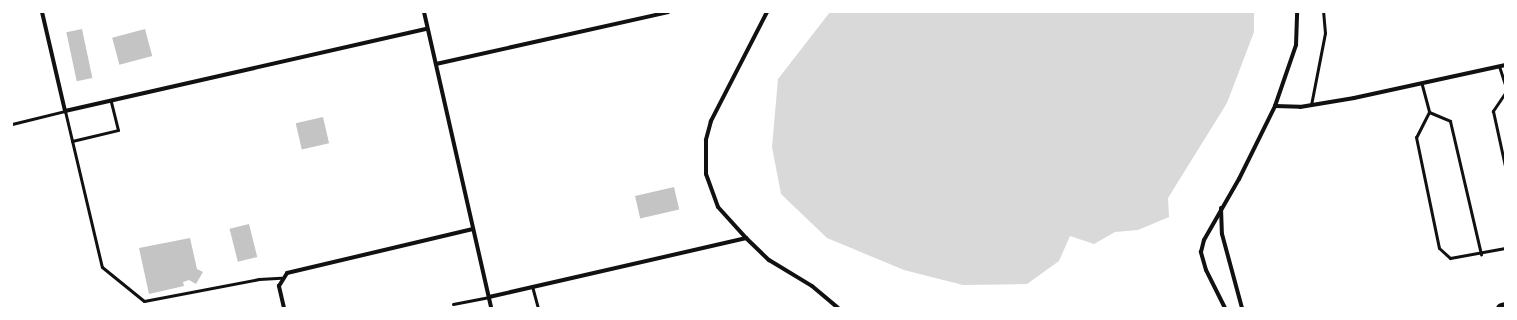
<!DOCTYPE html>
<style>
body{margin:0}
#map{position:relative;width:1517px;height:320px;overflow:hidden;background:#fff;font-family:Inter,sans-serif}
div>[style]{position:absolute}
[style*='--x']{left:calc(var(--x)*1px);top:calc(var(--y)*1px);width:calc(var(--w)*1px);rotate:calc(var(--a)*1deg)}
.water>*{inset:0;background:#d9d9d9}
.building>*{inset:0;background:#c4c4c4;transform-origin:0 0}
.service>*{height:3px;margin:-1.5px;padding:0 1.5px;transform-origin:1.5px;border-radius:1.5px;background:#111}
.minor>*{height:4px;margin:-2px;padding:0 2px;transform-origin:2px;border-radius:2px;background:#111}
.trunk>*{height:11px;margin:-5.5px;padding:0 5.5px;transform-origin:5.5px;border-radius:5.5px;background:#111}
span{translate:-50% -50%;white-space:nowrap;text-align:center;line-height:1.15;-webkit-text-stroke:3px #fff;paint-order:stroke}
.frame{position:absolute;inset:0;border:13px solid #fff;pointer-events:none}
</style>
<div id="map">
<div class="water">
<i style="clip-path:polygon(830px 12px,1254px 12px,1254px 32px,1227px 103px,1168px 198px,1169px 217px,1138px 230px,1115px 232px,1094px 244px,1070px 236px,1059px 261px,1027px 284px,963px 285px,904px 270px,827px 238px,781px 194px,772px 147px,778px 79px)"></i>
</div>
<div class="building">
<i style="left:82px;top:29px;width:50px;height:16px;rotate:78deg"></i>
<i style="left:145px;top:29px;width:28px;height:34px;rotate:75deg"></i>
<i style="left:323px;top:117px;width:27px;height:28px;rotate:77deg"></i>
<i style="left:674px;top:187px;width:23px;height:40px;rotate:77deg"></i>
<i style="left:249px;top:224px;width:34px;height:20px;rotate:76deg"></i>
<i style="clip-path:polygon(190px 238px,197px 269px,203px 272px,196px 284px,189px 280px,183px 282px,184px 286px,149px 294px,139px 248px)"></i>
</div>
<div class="service">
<i style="--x:1499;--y:66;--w:20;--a:72"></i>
<i style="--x:1422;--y:85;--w:28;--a:75"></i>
<i style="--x:1429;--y:112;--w:28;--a:117"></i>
<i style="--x:1416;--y:137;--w:113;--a:78.3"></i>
<i style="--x:1439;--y:248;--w:15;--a:42"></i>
<i style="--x:1450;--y:258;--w:56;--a:-10.3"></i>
<i style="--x:1505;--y:93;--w:22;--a:124"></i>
<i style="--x:1493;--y:111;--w:56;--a:77.7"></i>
<i style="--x:1311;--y:105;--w:73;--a:-79"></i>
<i style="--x:1325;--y:33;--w:21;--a:-95"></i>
<i style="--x:1429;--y:112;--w:23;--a:23"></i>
<i style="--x:1450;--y:121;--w:137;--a:76.9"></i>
<i style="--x:12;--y:124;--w:55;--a:-13.8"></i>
<i style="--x:65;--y:111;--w:160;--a:76.7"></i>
<i style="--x:102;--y:267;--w:54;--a:39"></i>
<i style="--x:144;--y:301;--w:117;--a:-10.8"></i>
<i style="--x:259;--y:279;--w:22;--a:-3"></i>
<i style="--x:72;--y:141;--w:47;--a:-13.4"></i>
<i style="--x:118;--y:130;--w:30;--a:-104"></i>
<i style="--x:532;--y:286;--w:23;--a:75"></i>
<i style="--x:453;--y:304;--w:37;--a:-11"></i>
</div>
<div class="minor">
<i style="--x:42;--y:12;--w:102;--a:76.9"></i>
<i style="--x:65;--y:111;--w:371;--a:-12.8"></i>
<i style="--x:424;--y:12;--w:303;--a:77.2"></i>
<i style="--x:767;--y:12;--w:123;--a:117.2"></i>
<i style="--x:711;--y:121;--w:20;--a:105"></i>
<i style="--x:706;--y:140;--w:34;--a:90"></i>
<i style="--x:706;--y:174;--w:35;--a:70"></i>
<i style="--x:718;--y:207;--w:42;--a:47.9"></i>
<i style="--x:746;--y:238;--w:32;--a:44"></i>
<i style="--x:769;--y:260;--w:50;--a:31.2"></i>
<i style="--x:812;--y:286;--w:34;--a:40"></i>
<i style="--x:436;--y:64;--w:238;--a:-12.6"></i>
<i style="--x:1275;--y:106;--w:25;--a:2"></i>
<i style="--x:1300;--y:107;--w:55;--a:-9.5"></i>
<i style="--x:1354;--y:98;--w:155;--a:-12.3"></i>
<i style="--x:1221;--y:208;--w:26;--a:88"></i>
<i style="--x:1222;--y:234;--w:77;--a:74.9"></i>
<i style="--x:489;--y:297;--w:264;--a:-12.9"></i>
<i style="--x:284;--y:308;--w:23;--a:-103"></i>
<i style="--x:279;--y:286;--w:15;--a:-58"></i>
<i style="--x:287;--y:273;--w:191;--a:-13.3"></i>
<i style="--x:1225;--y:308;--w:42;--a:-116.6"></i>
<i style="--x:1206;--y:270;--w:19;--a:-106"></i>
<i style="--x:1201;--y:252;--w:12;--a:-76"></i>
<i style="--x:1204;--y:240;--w:70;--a:-60.2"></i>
<i style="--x:1239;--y:179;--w:81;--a:-63.7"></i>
<i style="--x:1275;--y:106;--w:65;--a:-71"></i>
<i style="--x:1296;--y:45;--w:33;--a:-88"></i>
</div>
<div class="trunk">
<i style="--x:1501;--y:308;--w:4;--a:-14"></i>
</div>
<div class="frame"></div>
</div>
